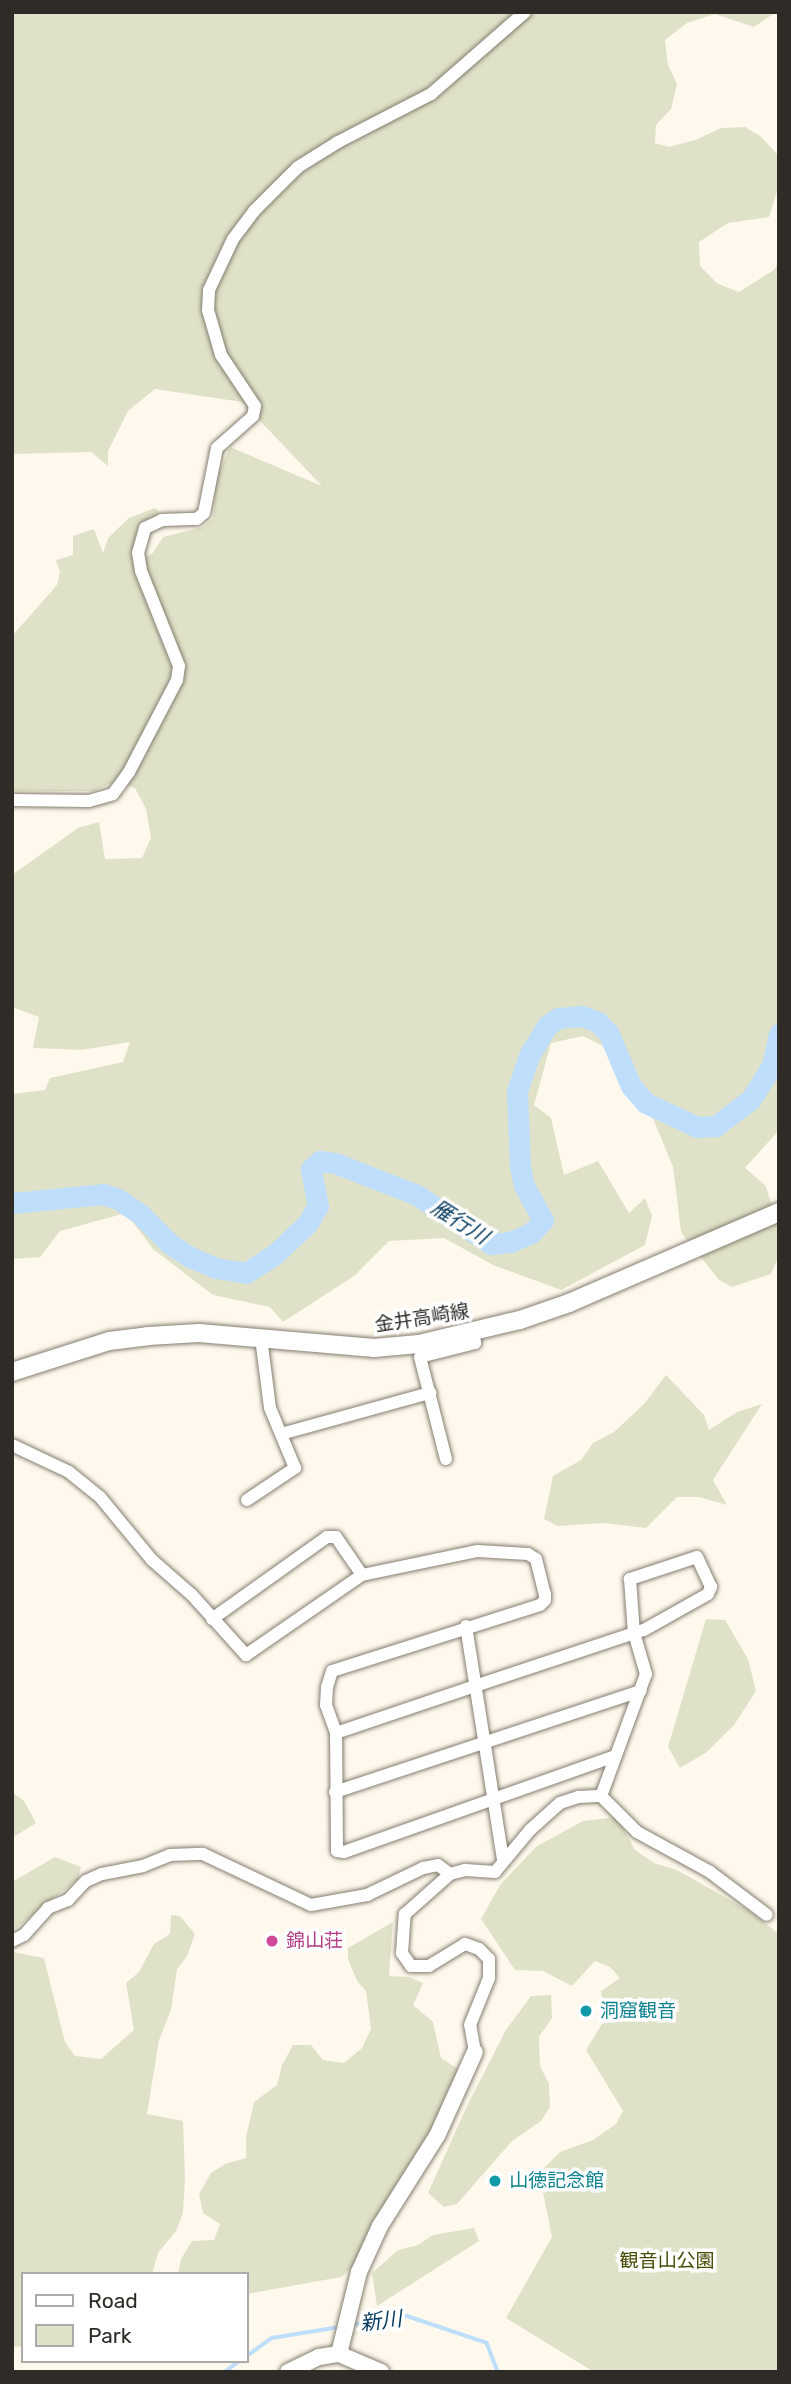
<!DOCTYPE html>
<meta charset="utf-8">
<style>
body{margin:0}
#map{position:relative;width:791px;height:2384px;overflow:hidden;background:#fef9ec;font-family:Rubik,"Noto Sans JP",sans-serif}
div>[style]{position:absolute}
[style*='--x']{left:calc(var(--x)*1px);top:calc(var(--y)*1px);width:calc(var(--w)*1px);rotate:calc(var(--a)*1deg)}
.green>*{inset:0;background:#dfe2c8}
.stream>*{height:3.5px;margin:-1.75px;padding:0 1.75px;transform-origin:1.75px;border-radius:1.75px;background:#bedefc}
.river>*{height:21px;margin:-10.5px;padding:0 10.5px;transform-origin:10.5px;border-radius:10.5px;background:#bedefc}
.roads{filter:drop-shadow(0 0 2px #847d70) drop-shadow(0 0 2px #847d70)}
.minor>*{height:12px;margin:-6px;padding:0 6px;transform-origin:6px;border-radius:6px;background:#fff}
.tertiary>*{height:16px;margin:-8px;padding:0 8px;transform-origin:8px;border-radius:8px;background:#fff}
.secondary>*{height:18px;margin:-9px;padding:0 9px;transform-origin:9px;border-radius:9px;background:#fff}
.dots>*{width:19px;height:19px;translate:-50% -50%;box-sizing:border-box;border:4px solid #fff;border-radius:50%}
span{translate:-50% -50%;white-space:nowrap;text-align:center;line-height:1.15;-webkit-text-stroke:7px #fff;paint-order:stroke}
.street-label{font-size:19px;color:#2f2c27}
.hotel-label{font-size:19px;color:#b23c85}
.left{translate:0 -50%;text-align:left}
.culture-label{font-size:19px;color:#0d838f}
.park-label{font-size:19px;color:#484b06}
.water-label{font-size:21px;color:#04395f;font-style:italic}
.frame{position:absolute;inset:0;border:14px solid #2f2c27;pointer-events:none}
.legend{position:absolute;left:21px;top:2272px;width:228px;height:91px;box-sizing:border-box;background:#fff;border:2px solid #acaba9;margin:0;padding:9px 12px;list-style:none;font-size:21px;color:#2f2c27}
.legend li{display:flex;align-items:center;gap:14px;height:35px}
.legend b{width:35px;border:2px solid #acaba9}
</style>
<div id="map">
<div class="green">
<i style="clip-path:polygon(12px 12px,776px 12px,754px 27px,715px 14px,687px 23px,665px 40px,668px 65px,677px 84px,671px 109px,656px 125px,655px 143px,669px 147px,698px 139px,721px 128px,745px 127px,760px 136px,779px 156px,779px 185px,769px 217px,728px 223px,699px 242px,700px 266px,718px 284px,739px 292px,774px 270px,779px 261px,779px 1130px,745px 1168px,766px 1186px,779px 1230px,779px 1256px,771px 1274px,732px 1287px,719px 1280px,681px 1232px,673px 1167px,654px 1121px,607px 1048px,583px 1036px,551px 1043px,534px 1105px,551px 1118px,564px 1175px,598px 1161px,629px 1213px,645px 1198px,652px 1216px,645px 1245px,561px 1290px,493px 1265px,444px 1238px,389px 1241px,354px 1276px,283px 1322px,270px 1307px,213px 1295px,153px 1249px,126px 1213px,60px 1231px,40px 1257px,12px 1259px,12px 1094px,45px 1090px,50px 1078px,123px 1062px,130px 1042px,81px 1050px,33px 1048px,39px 1017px,12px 1007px,12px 875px,78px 828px,99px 822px,105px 859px,142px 858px,151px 838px,146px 809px,135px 788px,114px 782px,94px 791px,12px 791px,12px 636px,57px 585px,60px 572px,56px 560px,73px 555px,73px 536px,94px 529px,103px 553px,108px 538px,129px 518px,155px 508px,160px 513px,138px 526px,132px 561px,152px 554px,163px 537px,203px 527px,213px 518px,217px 477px,230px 447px,322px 486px,242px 402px,155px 389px,128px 411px,108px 451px,108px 466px,91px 452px,12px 454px)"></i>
<i style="clip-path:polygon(666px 1375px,704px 1415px,709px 1430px,737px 1412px,762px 1404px,713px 1480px,727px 1505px,699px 1497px,677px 1497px,646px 1528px,603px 1523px,558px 1526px,544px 1519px,553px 1476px,581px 1460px,593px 1443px,614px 1432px,644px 1404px)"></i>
<i style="clip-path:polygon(706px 1619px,725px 1620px,748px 1659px,756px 1691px,734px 1725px,707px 1752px,680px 1768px,668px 1747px)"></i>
<i style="clip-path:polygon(12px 1792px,24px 1801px,36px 1823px,12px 1838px)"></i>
<i style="clip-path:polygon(617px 1817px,635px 1850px,654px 1863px,677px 1870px,751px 1912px,779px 1934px,779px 2372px,594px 2372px,506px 2318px,552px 2237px,539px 2173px,560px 2152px,593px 2140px,616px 2124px,623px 2111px,586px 2050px,605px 2019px,601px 1991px,620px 1978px,610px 1967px,595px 1961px,572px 1986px,543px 1971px,515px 1970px,481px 1919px,500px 1885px,537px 1846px,583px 1821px)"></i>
<i style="clip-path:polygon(55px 1857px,81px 1867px,78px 1879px,12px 1931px,12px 1882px)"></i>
<i style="clip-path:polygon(171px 1915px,180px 1916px,195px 1934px,187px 1956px,177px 1969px,171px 2010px,159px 2040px,147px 2114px,183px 2121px,185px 2179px,183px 2213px,176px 2231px,158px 2253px,152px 2274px,23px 2274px,23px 2346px,12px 2347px,12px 1952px,44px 1958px,65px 2042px,75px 2056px,101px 2059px,134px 2030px,126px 1983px,139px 1972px,154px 1944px,170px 1934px)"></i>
<i style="clip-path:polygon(393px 1922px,389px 1976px,409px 1977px,423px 1983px,413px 2005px,433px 2022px,441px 2058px,461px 2071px,445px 2097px,429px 2136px,376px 2219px,355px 2265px,341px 2277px,247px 2294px,247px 2274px,178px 2274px,181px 2259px,192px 2241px,214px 2240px,220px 2224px,203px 2213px,199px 2194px,211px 2173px,225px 2164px,246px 2158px,246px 2137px,254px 2102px,277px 2085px,282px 2065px,293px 2045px,311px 2045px,323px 2060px,344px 2063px,362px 2048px,371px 2029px,366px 1991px,357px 1981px,348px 1959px,348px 1948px)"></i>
<i style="clip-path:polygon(551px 1995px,552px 2018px,539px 2037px,540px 2066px,549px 2084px,550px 2107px,541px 2121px,512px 2141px,457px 2204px,444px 2207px,428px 2193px,467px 2106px,506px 2030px,531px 1996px)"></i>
<i style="clip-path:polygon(474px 2228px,479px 2241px,377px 2306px,372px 2273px,398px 2250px,418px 2245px,433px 2235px)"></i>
</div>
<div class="stream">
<i style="--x:350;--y:2325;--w:58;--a:-9"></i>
<i style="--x:407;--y:2316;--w:84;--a:18.6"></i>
<i style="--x:487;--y:2343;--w:31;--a:69"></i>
<i style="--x:247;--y:2356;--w:31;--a:-36"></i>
<i style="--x:272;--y:2338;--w:68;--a:-9.3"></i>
<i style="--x:225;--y:2372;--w:18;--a:-38"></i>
</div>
<div class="river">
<i style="--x:12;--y:1203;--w:91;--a:-5.6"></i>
<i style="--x:103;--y:1194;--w:16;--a:18"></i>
<i style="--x:118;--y:1199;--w:25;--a:34"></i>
<i style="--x:139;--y:1213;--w:44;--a:45"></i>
<i style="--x:170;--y:1244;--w:24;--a:33"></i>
<i style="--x:190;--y:1257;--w:28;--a:23"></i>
<i style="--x:216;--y:1268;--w:30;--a:9"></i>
<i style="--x:246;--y:1273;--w:33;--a:-33"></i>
<i style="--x:274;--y:1255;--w:45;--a:-43.2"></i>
<i style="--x:307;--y:1224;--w:21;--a:-59"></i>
<i style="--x:318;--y:1206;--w:38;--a:-101"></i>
<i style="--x:311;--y:1169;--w:12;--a:-42"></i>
<i style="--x:320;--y:1161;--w:15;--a:8"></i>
<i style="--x:335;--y:1163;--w:88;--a:21.3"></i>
<i style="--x:417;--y:1195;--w:89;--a:33.5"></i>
<i style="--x:491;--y:1244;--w:19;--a:-6"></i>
<i style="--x:510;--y:1242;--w:23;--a:-23"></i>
<i style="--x:531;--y:1233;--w:18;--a:-47"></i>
<i style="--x:543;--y:1220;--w:39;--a:-119"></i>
<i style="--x:524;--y:1186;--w:20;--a:-101"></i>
<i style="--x:520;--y:1166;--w:75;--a:-92.3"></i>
<i style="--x:517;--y:1091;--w:39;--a:-71"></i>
<i style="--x:530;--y:1054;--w:33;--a:-59"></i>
<i style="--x:547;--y:1026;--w:14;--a:-36"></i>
<i style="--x:558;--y:1018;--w:24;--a:-5"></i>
<i style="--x:582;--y:1016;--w:17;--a:21"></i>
<i style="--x:598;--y:1022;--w:16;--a:47"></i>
<i style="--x:609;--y:1034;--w:56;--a:67.1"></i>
<i style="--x:631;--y:1086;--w:23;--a:49"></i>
<i style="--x:646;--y:1103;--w:56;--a:25.2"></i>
<i style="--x:697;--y:1127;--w:19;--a:-3"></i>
<i style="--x:716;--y:1126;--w:44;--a:-37.6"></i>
<i style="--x:751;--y:1099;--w:39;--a:-58"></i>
<i style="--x:772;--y:1066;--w:33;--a:-78"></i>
</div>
<div class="roads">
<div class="minor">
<i style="--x:12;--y:800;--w:77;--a:0.7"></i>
<i style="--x:89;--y:801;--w:25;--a:-16"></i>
<i style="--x:113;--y:794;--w:27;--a:-54"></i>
<i style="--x:129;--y:772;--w:104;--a:-62.4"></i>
<i style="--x:177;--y:680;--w:14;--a:-82"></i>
<i style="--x:179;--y:666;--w:102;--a:-111.8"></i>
<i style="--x:141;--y:571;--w:18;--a:-99"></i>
<i style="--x:138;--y:553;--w:26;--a:-74"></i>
<i style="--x:145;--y:528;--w:19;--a:-25"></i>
<i style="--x:162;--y:520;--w:35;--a:-2"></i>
<i style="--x:197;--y:519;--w:9;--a:-41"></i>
<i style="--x:204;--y:513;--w:66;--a:-78.7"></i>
<i style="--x:217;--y:448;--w:48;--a:-41.6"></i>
<i style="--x:253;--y:416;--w:10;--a:-79"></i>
<i style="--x:255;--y:406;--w:61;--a:-123.7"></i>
<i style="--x:221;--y:355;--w:47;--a:-106.1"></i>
<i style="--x:208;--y:310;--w:20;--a:-87"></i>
<i style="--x:209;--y:290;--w:56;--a:-64.8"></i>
<i style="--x:233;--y:239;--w:35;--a:-53"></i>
<i style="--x:254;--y:211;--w:62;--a:-45"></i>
<i style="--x:298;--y:167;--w:47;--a:-32"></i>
<i style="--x:338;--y:142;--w:105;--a:-27.3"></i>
<i style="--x:431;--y:94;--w:125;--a:-41.1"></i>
<i style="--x:281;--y:1434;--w:155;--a:-15.4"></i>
<i style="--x:12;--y:1445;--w:63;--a:25.3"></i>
<i style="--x:69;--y:1472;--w:40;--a:39"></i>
<i style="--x:100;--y:1497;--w:82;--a:50.5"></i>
<i style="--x:152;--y:1560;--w:53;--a:41.2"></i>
<i style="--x:192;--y:1595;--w:81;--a:48"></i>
<i style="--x:246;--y:1655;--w:141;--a:-34.6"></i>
<i style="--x:362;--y:1575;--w:117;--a:-11.8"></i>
<i style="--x:477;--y:1551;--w:51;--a:3.4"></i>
<i style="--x:528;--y:1554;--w:9;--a:32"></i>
<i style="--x:536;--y:1559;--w:36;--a:76"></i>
<i style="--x:545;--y:1594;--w:6;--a:90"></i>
<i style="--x:545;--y:1600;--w:7;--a:135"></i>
<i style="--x:540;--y:1605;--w:218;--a:162.4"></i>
<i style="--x:332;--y:1671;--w:17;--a:107"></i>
<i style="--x:327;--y:1687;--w:18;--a:93"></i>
<i style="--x:326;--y:1705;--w:30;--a:70"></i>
<i style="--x:336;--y:1733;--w:118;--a:89.5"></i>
<i style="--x:337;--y:1851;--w:7;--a:8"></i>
<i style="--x:344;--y:1852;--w:285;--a:-19.5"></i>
<i style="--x:446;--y:1459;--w:105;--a:-104.3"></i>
<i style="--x:420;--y:1357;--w:57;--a:-14.3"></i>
<i style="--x:475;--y:1343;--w:11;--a:-100"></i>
<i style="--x:247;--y:1500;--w:58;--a:-33.7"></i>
<i style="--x:295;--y:1468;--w:65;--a:-112.6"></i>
<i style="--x:270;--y:1408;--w:71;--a:-97.3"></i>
<i style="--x:212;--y:1619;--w:141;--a:-35.5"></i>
<i style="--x:327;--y:1537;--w:9;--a:0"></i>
<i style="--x:336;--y:1537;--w:46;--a:55.6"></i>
<i style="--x:466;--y:1626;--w:236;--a:81"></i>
<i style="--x:336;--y:1733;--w:147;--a:-18.7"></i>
<i style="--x:475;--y:1686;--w:168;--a:-18.4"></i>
<i style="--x:634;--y:1633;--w:10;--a:-17"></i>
<i style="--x:644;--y:1630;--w:73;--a:-29.4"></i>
<i style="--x:708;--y:1594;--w:8;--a:-67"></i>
<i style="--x:711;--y:1587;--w:33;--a:-115"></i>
<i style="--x:697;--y:1557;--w:71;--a:161.8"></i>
<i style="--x:630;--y:1579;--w:54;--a:85.8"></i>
<i style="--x:634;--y:1633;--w:43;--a:73.7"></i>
<i style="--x:646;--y:1674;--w:130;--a:110.2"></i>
<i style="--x:335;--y:1792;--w:322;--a:-18.3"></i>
<i style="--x:12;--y:1941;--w:13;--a:-27"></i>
<i style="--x:24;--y:1935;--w:36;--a:-48"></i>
<i style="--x:48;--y:1908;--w:22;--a:-22"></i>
<i style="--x:68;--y:1900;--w:26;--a:-47"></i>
<i style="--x:86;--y:1881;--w:17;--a:-24"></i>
<i style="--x:102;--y:1874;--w:42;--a:-11"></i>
<i style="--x:143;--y:1866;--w:29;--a:-22"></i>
<i style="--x:170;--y:1855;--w:33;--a:-2"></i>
<i style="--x:203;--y:1854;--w:119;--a:25.3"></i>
<i style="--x:311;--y:1905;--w:57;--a:-10.1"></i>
<i style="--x:367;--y:1895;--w:62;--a:-25.7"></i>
<i style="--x:423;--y:1868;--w:15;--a:-11"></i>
<i style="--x:438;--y:1865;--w:15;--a:37"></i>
<i style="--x:475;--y:2052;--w:27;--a:-100"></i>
<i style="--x:470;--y:2025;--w:51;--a:-68"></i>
<i style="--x:489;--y:1978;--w:19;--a:-90"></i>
<i style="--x:489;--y:1959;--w:14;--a:-135"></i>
<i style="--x:479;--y:1949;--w:15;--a:-160"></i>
<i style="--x:465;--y:1944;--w:42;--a:148.6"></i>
<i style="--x:429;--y:1966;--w:18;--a:180"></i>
<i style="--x:411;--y:1966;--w:16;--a:-125"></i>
<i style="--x:402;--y:1953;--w:39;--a:-86"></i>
<i style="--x:405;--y:1914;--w:60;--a:-41.6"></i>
<i style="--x:450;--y:1874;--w:16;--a:-15"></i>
<i style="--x:465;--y:1870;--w:30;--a:4"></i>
<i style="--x:495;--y:1872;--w:55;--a:-50.2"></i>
<i style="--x:530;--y:1830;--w:40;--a:-42"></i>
<i style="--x:560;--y:1803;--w:20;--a:-18"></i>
<i style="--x:579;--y:1797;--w:22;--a:-3"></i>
<i style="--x:601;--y:1796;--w:51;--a:45"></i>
<i style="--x:637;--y:1832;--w:83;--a:28.7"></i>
<i style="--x:710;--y:1872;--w:71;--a:37"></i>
</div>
<div class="tertiary">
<i style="--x:339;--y:2354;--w:84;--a:-76.3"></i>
<i style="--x:359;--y:2272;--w:51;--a:-65.5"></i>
<i style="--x:380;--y:2226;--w:107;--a:-57.7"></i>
<i style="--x:437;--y:2136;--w:92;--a:-65.7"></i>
<i style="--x:288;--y:2372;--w:34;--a:-26"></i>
<i style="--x:319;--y:2357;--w:20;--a:-9"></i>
<i style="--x:339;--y:2354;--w:46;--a:23.2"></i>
</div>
<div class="secondary">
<i style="--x:12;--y:1372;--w:102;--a:-17.7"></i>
<i style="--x:109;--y:1341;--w:39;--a:-7"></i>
<i style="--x:148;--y:1336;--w:51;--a:-3.4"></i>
<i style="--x:199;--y:1333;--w:176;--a:4.9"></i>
<i style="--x:374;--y:1348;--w:45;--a:-5.1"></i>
<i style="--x:419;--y:1344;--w:104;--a:-13.4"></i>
<i style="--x:520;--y:1320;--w:52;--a:-19.1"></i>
<i style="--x:569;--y:1303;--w:229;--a:-23.4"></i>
</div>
</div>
<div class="dots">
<i style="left:272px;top:1941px;background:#d1479c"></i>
<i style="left:586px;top:2011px;background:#0f9aa8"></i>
<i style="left:495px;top:2181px;background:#0f9aa8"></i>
</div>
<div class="street-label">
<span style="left:422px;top:1318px;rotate:-9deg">金井高崎線</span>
</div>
<div class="hotel-label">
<span class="left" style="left:286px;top:1941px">錦山荘</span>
</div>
<div class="culture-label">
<span class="left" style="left:600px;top:2011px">洞窟観音</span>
<span class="left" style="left:509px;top:2181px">山徳記念館</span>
</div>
<div class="park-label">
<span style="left:667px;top:2261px">観音山公園</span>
</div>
<div class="water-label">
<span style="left:460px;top:1222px;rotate:32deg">雁行川</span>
<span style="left:381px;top:2321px;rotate:-7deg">新川</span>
</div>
<div class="frame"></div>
<ul class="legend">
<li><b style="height:9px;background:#fff"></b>Road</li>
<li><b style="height:19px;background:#dfe2c8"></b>Park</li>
</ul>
</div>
